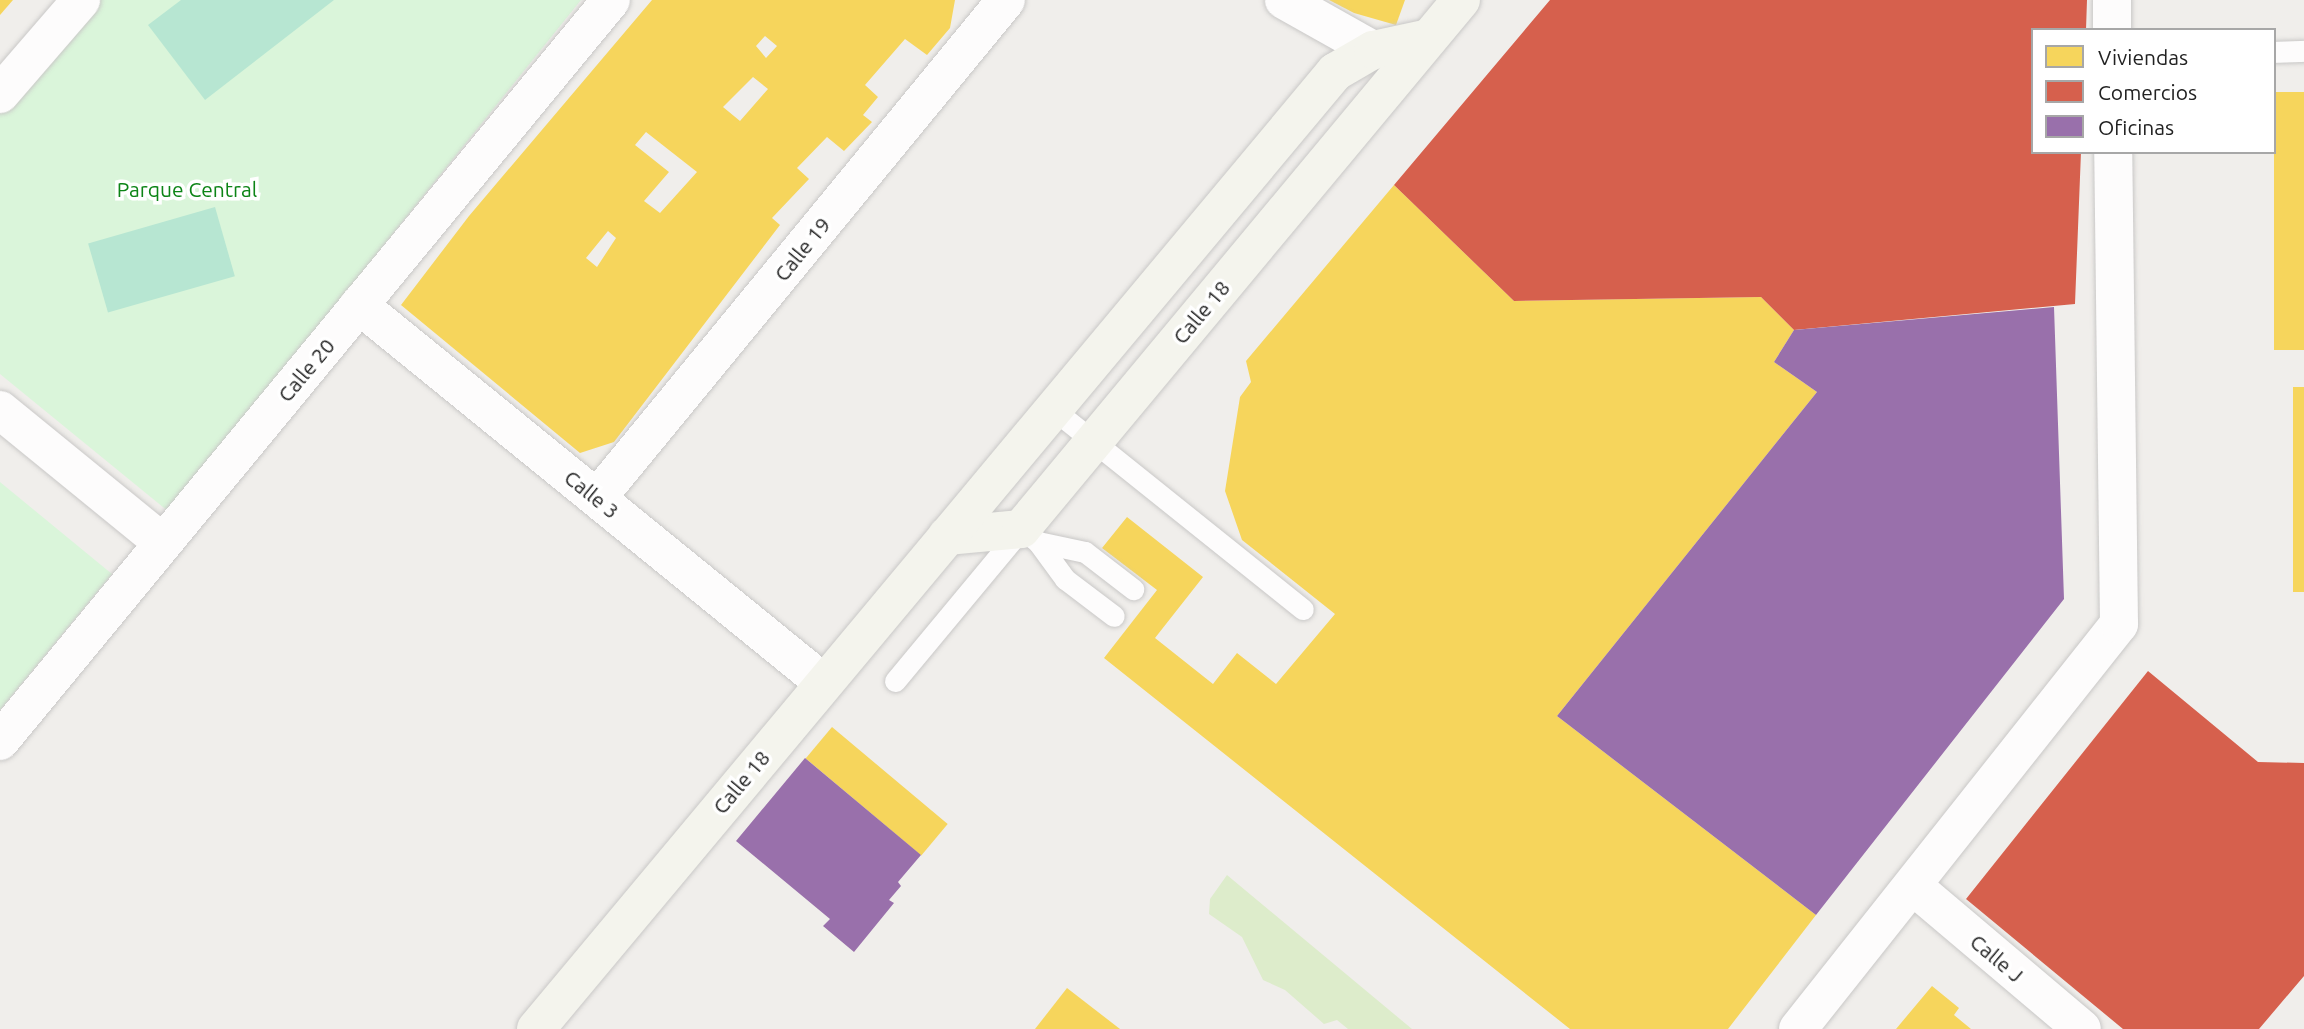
<!DOCTYPE html>
<style>
body{margin:0}
#map{position:relative;width:2304px;height:1029px;overflow:hidden;background:#f0eeeb;font-family:Ubuntu,sans-serif}
div>[style]{position:absolute}
[style*='--x']{left:calc(var(--x)*1px);top:calc(var(--y)*1px);width:calc(var(--w)*1px);rotate:calc(var(--a)*1deg)}
.grass>*{inset:0;background:#ddeccb}
.park>*{inset:0;background:#daf5da}
.pitch>*{inset:0;background:#b7e6d2;transform-origin:0 0}
.homes>*{inset:0;background:#f6d55c;transform-origin:0 0}
.shops>*{inset:0;background:#d6604d}
.offices>*{inset:0;background:#9970ab}
.roads{filter:drop-shadow(0 0 2px #c9c8c7) drop-shadow(0 0 2px #c9c8c7)}
.lane>*{height:21px;margin:-10.5px;padding:0 10.5px;transform-origin:10.5px;border-radius:10.5px;background:#fdfcfc}
.street>*{height:38px;margin:-19px;padding:0 19px;transform-origin:19px;border-radius:19px;background:#fdfcfc}
.secondary>*{height:38px;margin:-19px;padding:0 19px;transform-origin:19px;border-radius:19px;background:#f4f4ed}
span{translate:-50% -50%;white-space:nowrap;text-align:center;line-height:1.15;-webkit-text-stroke:7px #fff;paint-order:stroke}
.park-label{font-size:21px;color:#0c8416}
.street-label{font-size:21px;color:#222}
.legend{position:absolute;left:2031px;top:28px;width:245px;height:126px;box-sizing:border-box;background:#fff;border:2px solid #a7a7a7;margin:0;padding:9px 12px;list-style:none;font-size:21px;color:#222}
.legend li{display:flex;align-items:center;gap:14px;height:35px}
.legend b{width:35px;border:2px solid #a7a7a7}
</style>
<div id="map">
<div class="grass">
<i style="clip-path:polygon(1227px 875px,1412px 1029px,1348px 1029px,1337px 1020px,1324px 1024px,1285px 990px,1263px 980px,1242px 937px,1209px 914px,1210px 899px)"></i>
</div>
<div class="park">
<i style="clip-path:polygon(97px 0,581px 0,169px 512px,0 374px,0 111px)"></i>
<i style="clip-path:polygon(0 482px,112px 574px,0 710px)"></i>
</div>
<div class="pitch">
<i style="clip-path:polygon(181px 0,334px 0,205px 100px,148px 25px)"></i>
<i style="left:215px;top:207px;width:72px;height:132px;rotate:74deg"></i>
</div>
<div class="homes">
<i style="clip-path:polygon(0 0,13px 0,0 15px)"></i>
<i style="clip-path:polygon(evenodd,652px 0,955px 0,950px 28px,927px 55px,905px 39px,865px 85px,878px 97px,863px 115px,872px 122px,844px 151px,827px 137px,797px 168px,809px 179px,772px 218px,780px 225px,614px 442px,580px 453px,401px 305px,469px 216px,652px 0,765px 36px,777px 46px,766px 58px,756px 46px,765px 36px,652px 0,753px 77px,768px 89px,740px 121px,723px 107px,753px 77px,652px 0,646px 132px,697px 172px,660px 213px,644px 201px,669px 172px,635px 145px,646px 132px,652px 0,608px 231px,616px 238px,597px 267px,586px 258px,608px 231px)"></i>
<i style="clip-path:polygon(1329px 0,1405px 0,1396px 25px,1354px 13px)"></i>
<i style="left:2274px;top:92px;width:30px;height:258px"></i>
<i style="clip-path:polygon(1394px 185px,1514px 301px,1761px 297px,1794px 330px,1774px 362px,1817px 392px,1557px 716px,1816px 915px,1728px 1029px,1570px 1029px,1104px 658px,1157px 590px,1102px 548px,1127px 517px,1203px 577px,1155px 638px,1213px 684px,1237px 653px,1276px 684px,1335px 614px,1242px 540px,1225px 491px,1240px 397px,1251px 382px,1246px 361px)"></i>
<i style="left:2293px;top:387px;width:11px;height:205px"></i>
<i style="left:832px;top:727px;width:151px;height:41px;rotate:40deg"></i>
<i style="clip-path:polygon(1932px 986px,1959px 1008px,1954px 1015px,1971px 1029px,1896px 1029px)"></i>
<i style="clip-path:polygon(1067px 988px,1120px 1029px,1035px 1029px)"></i>
</div>
<div class="shops">
<i style="clip-path:polygon(1550px 0,2087px 0,2086px 30px,2033px 30px,2033px 152px,2081px 152px,2075px 304px,1794px 330px,1761px 297px,1514px 301px,1394px 185px)"></i>
<i style="clip-path:polygon(2148px 671px,2258px 762px,2304px 763px,2304px 976px,2259px 1029px,2123px 1029px,1966px 899px)"></i>
</div>
<div class="offices">
<i style="clip-path:polygon(2054px 307px,2064px 599px,1816px 915px,1557px 716px,1817px 392px,1774px 362px,1794px 330px)"></i>
<i style="clip-path:polygon(805px 758px,921px 855px,898px 882px,901px 886px,889px 900px,894px 903px,854px 952px,823px 926px,830px 919px,736px 841px)"></i>
</div>
<div class="roads">
<div class="lane">
<i style="--x:2274;--y:52;--w:30;--a:-2"></i>
<i style="--x:1053;--y:409;--w:320;--a:38.7"></i>
<i style="--x:1038;--y:542;--w:48;--a:12"></i>
<i style="--x:1085;--y:552;--w:61;--a:37.6"></i>
<i style="--x:895;--y:681;--w:197;--a:-50.3"></i>
<i style="--x:1021;--y:529;--w:21;--a:37"></i>
<i style="--x:1038;--y:542;--w:46;--a:53.9"></i>
<i style="--x:1065;--y:579;--w:61;--a:37.1"></i>
</div>
<div class="street">
<i style="--x:1284;--y:0;--w:102;--a:29.3"></i>
<i style="--x:2112;--y:0;--w:30;--a:90"></i>
<i style="--x:0;--y:94;--w:124;--a:-49.2"></i>
<i style="--x:359;--y:305;--w:599;--a:39.11"></i>
<i style="--x:0;--y:410;--w:210;--a:39.2"></i>
<i style="--x:597;--y:498;--w:644;--a:-50.6"></i>
<i style="--x:0;--y:741;--w:960;--a:-50.49"></i>
<i style="--x:1913;--y:886;--w:221;--a:40.2"></i>
<i style="--x:1798;--y:1029;--w:517;--a:-51.6"></i>
<i style="--x:2119;--y:624;--w:472;--a:-90.7"></i>
</div>
<div class="secondary">
<i style="--x:947;--y:536;--w:74;--a:-5.4"></i>
<i style="--x:1021;--y:529;--w:688;--a:-50.25"></i>
<i style="--x:536;--y:1029;--w:1247;--a:-50.14"></i>
<i style="--x:1335;--y:72;--w:44;--a:-30.1"></i>
<i style="--x:1373;--y:50;--w:57;--a:-12.1"></i>
</div>
</div>
<div class="park-label">
<span style="left:187px;top:189px">Parque Central</span>
</div>
<div class="street-label">
<span style="left:802px;top:249px;rotate:-51deg">Calle 19</span>
<span style="left:1201px;top:312px;rotate:-50deg">Calle 18</span>
<span style="left:306px;top:370px;rotate:-50deg">Calle 20</span>
<span style="left:592px;top:494px;rotate:39deg">Calle 3</span>
<span style="left:741px;top:782px;rotate:-50deg">Calle 18</span>
<span style="left:1997px;top:958px;rotate:40deg">Calle J</span>
</div>
<ul class="legend">
<li><b style="height:19px;background:#f6d55c"></b>Viviendas</li>
<li><b style="height:19px;background:#d6604d"></b>Comercios</li>
<li><b style="height:19px;background:#9970ab"></b>Oficinas</li>
</ul>
</div>
